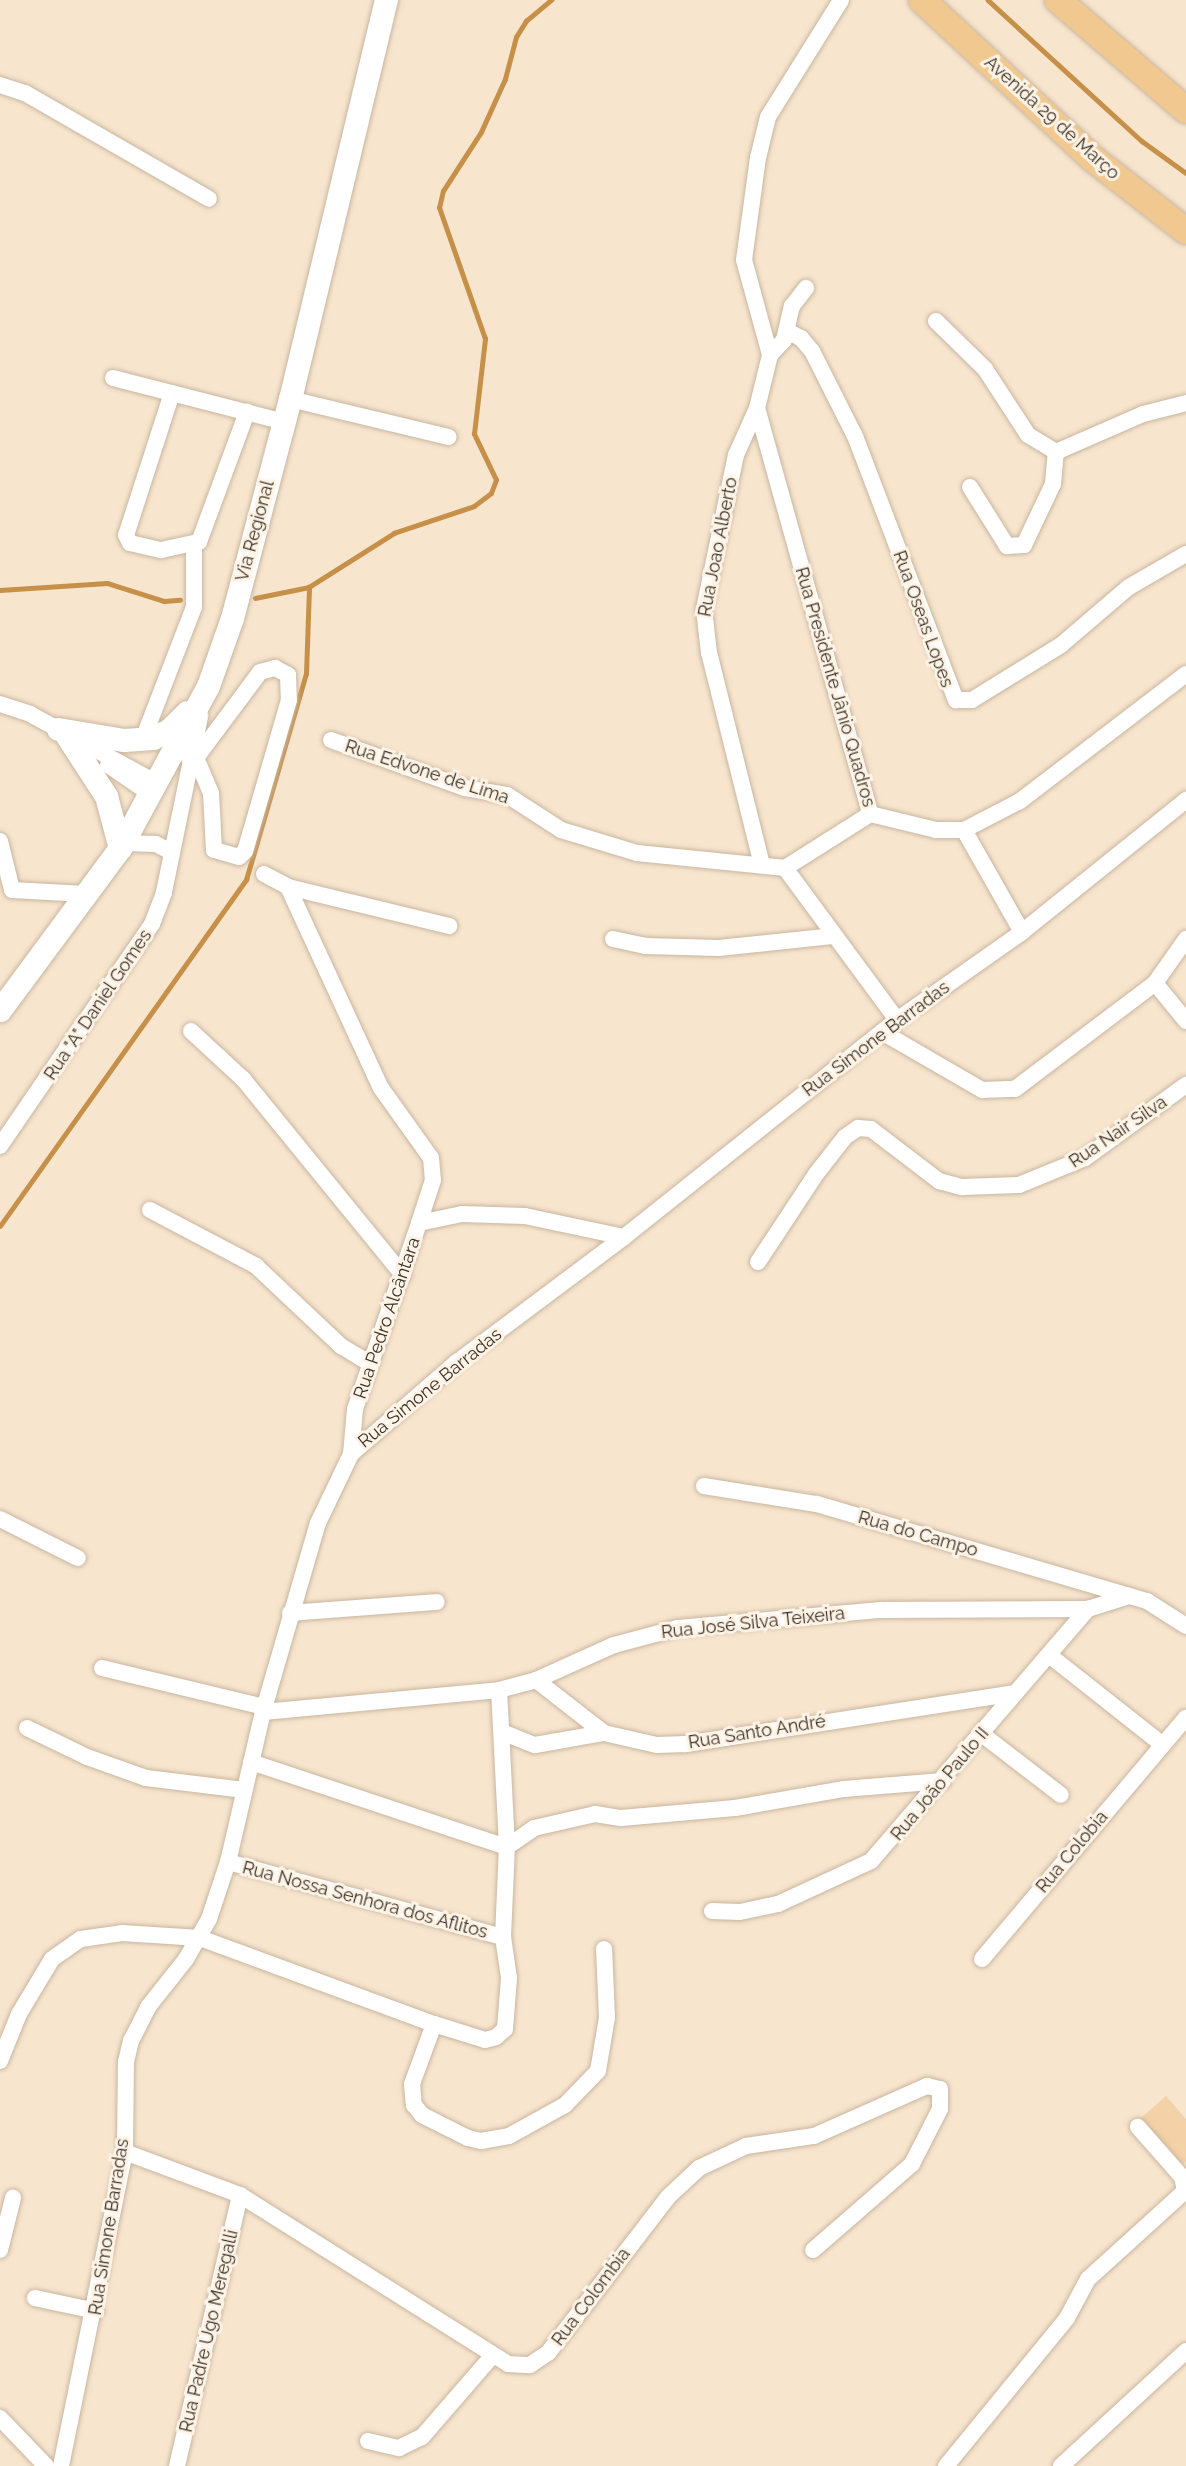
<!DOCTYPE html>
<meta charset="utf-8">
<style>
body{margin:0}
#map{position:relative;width:1186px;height:2466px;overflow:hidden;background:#f8e5ce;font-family:Raleway,sans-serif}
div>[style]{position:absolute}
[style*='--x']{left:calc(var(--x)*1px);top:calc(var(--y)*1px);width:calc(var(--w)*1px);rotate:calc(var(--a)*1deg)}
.green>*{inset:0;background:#f4d1a6}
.stream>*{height:4.5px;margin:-2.25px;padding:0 2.25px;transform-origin:2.25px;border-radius:2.25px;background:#c69049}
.roads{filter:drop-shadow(0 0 2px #c8b6a0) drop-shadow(0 0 2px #c8b6a0)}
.street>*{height:16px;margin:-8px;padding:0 8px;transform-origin:8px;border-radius:8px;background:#fff}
.secondary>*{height:23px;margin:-11.5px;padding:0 11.5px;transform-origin:11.5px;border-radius:11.5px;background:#fff}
.primary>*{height:26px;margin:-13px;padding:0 13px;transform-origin:13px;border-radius:13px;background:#f1c88f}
span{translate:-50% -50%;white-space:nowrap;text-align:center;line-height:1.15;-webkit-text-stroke:6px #fff3e5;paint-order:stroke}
.street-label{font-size:18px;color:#383128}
</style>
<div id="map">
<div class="green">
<i style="clip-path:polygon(1166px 2096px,1186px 2119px,1186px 2161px,1182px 2165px,1141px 2118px)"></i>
</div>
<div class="stream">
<i style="--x:988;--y:0;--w:209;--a:42.5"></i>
<i style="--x:1142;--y:141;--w:54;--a:36"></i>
<i style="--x:0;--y:590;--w:107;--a:-3.7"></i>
<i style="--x:107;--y:583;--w:60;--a:17.5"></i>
<i style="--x:164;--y:601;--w:16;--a:-4"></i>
<i style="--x:255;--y:598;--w:55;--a:-11.5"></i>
<i style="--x:309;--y:587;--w:101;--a:-32.4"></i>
<i style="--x:394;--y:533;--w:84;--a:-18.6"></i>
<i style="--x:474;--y:506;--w:21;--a:-37"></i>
<i style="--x:491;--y:493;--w:14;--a:-69"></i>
<i style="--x:496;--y:480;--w:51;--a:-115.6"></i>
<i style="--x:474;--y:434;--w:96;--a:-83.4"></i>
<i style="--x:485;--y:339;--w:139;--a:-109.3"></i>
<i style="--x:439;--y:208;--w:17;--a:-77"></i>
<i style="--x:443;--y:191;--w:70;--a:-57.2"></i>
<i style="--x:481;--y:132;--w:58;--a:-65.6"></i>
<i style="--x:505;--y:79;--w:43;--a:-75.3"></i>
<i style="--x:516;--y:37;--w:19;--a:-58"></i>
<i style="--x:526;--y:21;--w:33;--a:-40"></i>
<i style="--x:0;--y:1226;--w:425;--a:-54.6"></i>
<i style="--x:246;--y:880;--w:215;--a:-73.8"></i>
<i style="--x:306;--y:674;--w:87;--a:-88"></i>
</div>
<div class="roads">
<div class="street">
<i style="--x:0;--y:85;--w:26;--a:18"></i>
<i style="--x:25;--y:93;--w:212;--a:29.9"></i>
<i style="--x:936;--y:321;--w:69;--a:44.4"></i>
<i style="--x:985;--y:369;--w:79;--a:56.9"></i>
<i style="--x:1028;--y:435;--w:33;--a:31"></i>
<i style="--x:787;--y:331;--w:16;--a:27"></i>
<i style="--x:801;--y:338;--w:17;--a:50"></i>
<i style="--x:812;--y:351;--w:95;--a:63.2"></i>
<i style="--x:855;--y:436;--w:283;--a:69.1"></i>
<i style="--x:956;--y:700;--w:16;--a:0"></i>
<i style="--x:972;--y:700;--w:105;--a:-31.7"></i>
<i style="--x:1061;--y:645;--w:89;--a:-40.5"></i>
<i style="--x:1129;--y:587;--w:66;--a:-30.1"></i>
<i style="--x:770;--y:355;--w:98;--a:-105.3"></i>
<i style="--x:744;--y:260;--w:103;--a:-82.2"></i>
<i style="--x:758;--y:158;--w:42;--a:-76.3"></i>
<i style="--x:768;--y:117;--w:138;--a:-58"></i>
<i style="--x:113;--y:378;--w:177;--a:14.4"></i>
<i style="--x:172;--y:393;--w:149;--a:107.9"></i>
<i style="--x:126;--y:535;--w:9;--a:63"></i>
<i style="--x:130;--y:543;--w:32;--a:13"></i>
<i style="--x:161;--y:550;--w:39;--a:-12"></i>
<i style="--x:199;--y:542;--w:139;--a:-69.7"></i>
<i style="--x:290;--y:399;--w:163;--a:13.5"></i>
<i style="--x:757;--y:408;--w:421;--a:74.4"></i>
<i style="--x:870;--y:814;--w:68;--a:13.6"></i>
<i style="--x:936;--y:830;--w:28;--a:0"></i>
<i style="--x:964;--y:830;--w:63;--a:-27.4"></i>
<i style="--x:1020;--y:801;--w:209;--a:-37.4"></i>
<i style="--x:1056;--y:452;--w:95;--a:-23.6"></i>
<i style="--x:1143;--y:414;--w:44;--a:-14.3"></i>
<i style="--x:970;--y:487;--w:70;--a:57.9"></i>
<i style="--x:1007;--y:546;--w:17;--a:-3"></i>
<i style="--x:1024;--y:545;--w:68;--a:-64.6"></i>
<i style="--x:1053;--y:484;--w:32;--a:-85"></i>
<i style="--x:0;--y:704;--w:32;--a:18"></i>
<i style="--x:30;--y:714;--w:145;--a:28.5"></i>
<i style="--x:143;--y:739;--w:142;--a:-68.9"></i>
<i style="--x:194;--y:607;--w:62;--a:-90"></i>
<i style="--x:331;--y:740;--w:142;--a:19.7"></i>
<i style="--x:465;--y:788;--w:43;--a:9.5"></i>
<i style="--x:507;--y:795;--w:64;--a:32.9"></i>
<i style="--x:561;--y:830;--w:79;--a:16.8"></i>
<i style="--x:637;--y:853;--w:149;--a:5.8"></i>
<i style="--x:785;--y:868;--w:101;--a:-32.4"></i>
<i style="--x:189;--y:758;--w:7;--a:0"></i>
<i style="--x:196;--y:758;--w:107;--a:-53.3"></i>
<i style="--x:260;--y:672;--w:16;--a:-15"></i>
<i style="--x:275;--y:668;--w:15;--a:28"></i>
<i style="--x:288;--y:675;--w:25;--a:88"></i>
<i style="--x:289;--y:700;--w:157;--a:106.2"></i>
<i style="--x:245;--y:851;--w:8;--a:135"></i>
<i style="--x:239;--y:857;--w:26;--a:-164"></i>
<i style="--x:214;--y:850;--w:57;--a:-93"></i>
<i style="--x:211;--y:793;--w:38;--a:-113"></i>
<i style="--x:108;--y:765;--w:53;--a:34.3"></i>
<i style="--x:964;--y:830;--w:117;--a:60.4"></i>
<i style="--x:0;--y:841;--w:50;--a:76.2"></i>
<i style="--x:12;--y:890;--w:74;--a:3.1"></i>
<i style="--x:124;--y:843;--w:32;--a:2"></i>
<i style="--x:156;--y:844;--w:17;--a:28"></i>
<i style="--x:762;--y:865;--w:219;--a:-104"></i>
<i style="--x:709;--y:653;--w:44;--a:-96.5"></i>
<i style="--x:704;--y:609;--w:157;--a:-78.3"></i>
<i style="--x:736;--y:455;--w:51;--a:-65.9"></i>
<i style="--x:757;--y:408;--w:55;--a:-76.2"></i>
<i style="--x:770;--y:355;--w:21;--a:-47"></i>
<i style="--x:784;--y:340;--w:35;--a:-77"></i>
<i style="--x:792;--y:306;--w:23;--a:-52"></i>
<i style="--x:785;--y:868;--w:189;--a:53.6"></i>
<i style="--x:264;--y:874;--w:27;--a:28"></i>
<i style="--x:288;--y:887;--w:166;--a:13.6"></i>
<i style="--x:288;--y:887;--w:221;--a:65.2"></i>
<i style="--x:381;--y:1088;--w:86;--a:54.5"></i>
<i style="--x:431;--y:1158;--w:22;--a:85"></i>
<i style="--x:433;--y:1180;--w:45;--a:108"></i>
<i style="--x:613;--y:939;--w:33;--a:12"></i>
<i style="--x:645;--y:946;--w:74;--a:1.5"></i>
<i style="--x:719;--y:948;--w:116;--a:-6"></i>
<i style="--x:1155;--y:983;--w:49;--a:50.8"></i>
<i style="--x:191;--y:1031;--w:71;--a:42.7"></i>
<i style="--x:243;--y:1079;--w:253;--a:50.8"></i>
<i style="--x:882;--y:1032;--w:116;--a:30.1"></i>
<i style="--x:982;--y:1090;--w:33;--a:-2"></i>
<i style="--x:1015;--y:1089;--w:176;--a:-37.1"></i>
<i style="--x:1155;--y:983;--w:54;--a:-54.8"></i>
<i style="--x:0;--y:1146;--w:269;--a:-55.6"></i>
<i style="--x:152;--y:924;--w:34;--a:-69"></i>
<i style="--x:164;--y:892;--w:180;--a:-78.4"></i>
<i style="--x:150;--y:1210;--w:120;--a:27.8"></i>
<i style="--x:256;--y:1266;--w:117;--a:43.3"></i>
<i style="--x:341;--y:1346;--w:35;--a:31"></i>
<i style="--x:758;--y:1262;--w:105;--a:-56.6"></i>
<i style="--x:816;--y:1174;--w:47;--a:-51.9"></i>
<i style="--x:845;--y:1137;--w:16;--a:-35"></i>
<i style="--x:858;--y:1128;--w:13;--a:4"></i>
<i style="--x:871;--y:1129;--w:86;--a:37.4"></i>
<i style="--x:939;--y:1181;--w:24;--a:15"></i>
<i style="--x:962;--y:1187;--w:57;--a:-2"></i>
<i style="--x:1019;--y:1185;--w:71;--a:-22.2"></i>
<i style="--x:1085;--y:1158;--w:125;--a:-35.9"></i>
<i style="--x:351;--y:1454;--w:45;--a:-84.9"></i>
<i style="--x:355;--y:1409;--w:197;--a:-71"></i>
<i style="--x:419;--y:1223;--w:44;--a:-11.8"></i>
<i style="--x:462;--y:1214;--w:63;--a:1.8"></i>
<i style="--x:525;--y:1216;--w:101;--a:12"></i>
<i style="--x:704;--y:1486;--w:114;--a:9.1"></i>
<i style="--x:817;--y:1504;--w:344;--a:16.4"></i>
<i style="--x:1147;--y:1601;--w:46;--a:32.7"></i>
<i style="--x:0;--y:1519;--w:87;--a:26.6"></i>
<i style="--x:290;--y:1613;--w:147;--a:-4.3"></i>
<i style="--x:1049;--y:1655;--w:145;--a:38.3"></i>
<i style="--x:102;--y:1668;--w:168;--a:13.5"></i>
<i style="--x:536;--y:1680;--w:86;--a:37.9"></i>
<i style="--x:263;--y:1712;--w:237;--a:-5.3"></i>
<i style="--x:499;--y:1690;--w:38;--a:-15"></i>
<i style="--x:536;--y:1680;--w:85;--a:-24.2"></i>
<i style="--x:614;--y:1645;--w:66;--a:-14.9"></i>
<i style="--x:678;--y:1628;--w:204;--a:-5.1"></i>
<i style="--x:881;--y:1610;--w:207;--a:-0.3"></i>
<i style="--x:27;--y:1728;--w:67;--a:25.8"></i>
<i style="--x:87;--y:1757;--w:63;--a:19.6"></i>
<i style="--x:146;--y:1778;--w:99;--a:7"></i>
<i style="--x:502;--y:1732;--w:35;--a:22"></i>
<i style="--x:535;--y:1745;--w:70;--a:-9.9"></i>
<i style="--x:604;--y:1733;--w:54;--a:12.8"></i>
<i style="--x:657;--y:1745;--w:29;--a:-2"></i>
<i style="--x:686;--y:1744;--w:332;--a:-8.8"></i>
<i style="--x:983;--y:1735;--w:98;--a:37.6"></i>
<i style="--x:251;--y:1762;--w:270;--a:18.4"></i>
<i style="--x:507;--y:1847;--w:33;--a:-35"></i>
<i style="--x:534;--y:1828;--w:63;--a:-12.9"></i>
<i style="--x:595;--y:1814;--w:26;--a:9"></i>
<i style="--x:621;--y:1818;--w:114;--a:-5"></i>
<i style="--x:735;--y:1808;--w:111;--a:-9.9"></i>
<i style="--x:844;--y:1789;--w:99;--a:-4.6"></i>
<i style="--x:228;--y:1862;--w:285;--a:15.3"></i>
<i style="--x:712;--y:1911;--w:28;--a:2"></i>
<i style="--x:740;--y:1912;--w:39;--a:-12"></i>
<i style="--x:778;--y:1904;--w:102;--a:-24.8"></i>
<i style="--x:871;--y:1861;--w:333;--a:-49.3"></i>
<i style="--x:1088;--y:1609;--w:43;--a:-17.6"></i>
<i style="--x:982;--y:1959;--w:316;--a:-49.8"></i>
<i style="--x:434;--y:2024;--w:64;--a:110.1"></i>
<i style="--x:412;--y:2084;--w:21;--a:85"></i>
<i style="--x:414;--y:2105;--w:13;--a:51"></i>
<i style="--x:422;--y:2115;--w:51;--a:26.6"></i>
<i style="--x:468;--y:2138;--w:13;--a:13"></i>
<i style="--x:481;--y:2141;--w:28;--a:-10"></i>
<i style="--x:509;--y:2136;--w:64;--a:-29"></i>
<i style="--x:565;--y:2105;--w:47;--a:-45.9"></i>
<i style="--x:598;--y:2071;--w:55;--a:-80.5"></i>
<i style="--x:607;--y:2017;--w:68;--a:-92.5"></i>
<i style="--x:0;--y:2061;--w:51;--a:-68"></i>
<i style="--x:19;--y:2014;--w:64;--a:-59"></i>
<i style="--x:52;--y:1959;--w:35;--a:-35"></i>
<i style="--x:81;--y:1939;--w:41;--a:-8.3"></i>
<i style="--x:122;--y:1933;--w:78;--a:3.7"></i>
<i style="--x:200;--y:1938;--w:249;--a:20.2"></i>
<i style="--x:434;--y:2024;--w:53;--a:17.4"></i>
<i style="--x:485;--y:2040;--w:11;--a:-15"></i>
<i style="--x:496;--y:2037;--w:12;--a:-42"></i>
<i style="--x:505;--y:2029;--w:51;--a:-85.5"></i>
<i style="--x:509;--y:1978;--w:41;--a:-98.3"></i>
<i style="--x:503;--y:1937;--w:90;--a:-87.5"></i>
<i style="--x:507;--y:1847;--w:157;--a:-92.9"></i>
<i style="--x:125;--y:2152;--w:123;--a:20.5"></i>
<i style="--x:240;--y:2195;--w:317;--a:32.2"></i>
<i style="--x:508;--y:2364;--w:22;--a:3"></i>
<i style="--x:530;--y:2365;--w:22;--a:-34"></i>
<i style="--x:548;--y:2353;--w:197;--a:-52.4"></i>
<i style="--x:668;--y:2197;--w:42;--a:-43.1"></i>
<i style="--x:699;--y:2168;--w:52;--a:-25.1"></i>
<i style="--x:746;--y:2146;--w:69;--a:-8.4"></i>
<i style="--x:814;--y:2136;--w:124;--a:-23.9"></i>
<i style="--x:927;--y:2086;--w:13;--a:13"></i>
<i style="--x:940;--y:2089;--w:20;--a:90"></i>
<i style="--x:940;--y:2109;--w:62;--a:117"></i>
<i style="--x:912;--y:2164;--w:131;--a:139"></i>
<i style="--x:0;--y:2250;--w:54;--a:-76"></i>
<i style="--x:35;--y:2298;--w:62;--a:12"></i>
<i style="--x:0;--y:2418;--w:66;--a:46.2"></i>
<i style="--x:368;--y:2441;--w:32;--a:13"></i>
<i style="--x:399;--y:2448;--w:25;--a:-26"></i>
<i style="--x:422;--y:2437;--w:108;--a:-49.1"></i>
<i style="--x:61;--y:2466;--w:320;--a:-78.5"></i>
<i style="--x:125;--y:2152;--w:90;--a:-89.4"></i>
<i style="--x:126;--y:2062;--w:22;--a:-77"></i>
<i style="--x:131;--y:2041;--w:38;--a:-63"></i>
<i style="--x:148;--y:2007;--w:61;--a:-51.6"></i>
<i style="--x:186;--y:1959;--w:46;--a:-60.1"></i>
<i style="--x:209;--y:1919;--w:60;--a:-71.6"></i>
<i style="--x:228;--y:1862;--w:154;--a:-76.9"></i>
<i style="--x:263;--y:1712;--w:197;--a:-73.8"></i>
<i style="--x:318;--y:1523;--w:76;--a:-64.4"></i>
<i style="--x:351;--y:1454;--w:140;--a:-41"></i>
<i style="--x:457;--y:1362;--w:209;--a:-36.8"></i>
<i style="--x:624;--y:1237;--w:349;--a:-38.5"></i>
<i style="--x:897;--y:1020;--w:153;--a:-35.1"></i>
<i style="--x:1022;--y:932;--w:211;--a:-38.8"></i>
<i style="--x:177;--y:2466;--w:278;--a:-76.9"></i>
<i style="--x:946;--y:2466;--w:191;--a:-50.7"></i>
<i style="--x:1067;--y:2318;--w:44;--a:-61.7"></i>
<i style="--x:1088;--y:2279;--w:131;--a:-42.2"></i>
<i style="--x:1185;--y:2191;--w:14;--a:-102"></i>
<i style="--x:1182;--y:2177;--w:67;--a:-131.3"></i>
<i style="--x:1061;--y:2466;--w:170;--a:-42.6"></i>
</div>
<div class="secondary">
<i style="--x:58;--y:729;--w:67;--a:9.5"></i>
<i style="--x:124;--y:740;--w:29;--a:-4"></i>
<i style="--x:153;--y:738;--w:18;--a:-27"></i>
<i style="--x:169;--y:730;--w:25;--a:-45"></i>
<i style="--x:67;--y:736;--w:72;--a:57"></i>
<i style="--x:106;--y:796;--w:54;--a:74.9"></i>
<i style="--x:0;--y:1010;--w:202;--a:-53.5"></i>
<i style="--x:120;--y:848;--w:184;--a:-61.5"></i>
<i style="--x:208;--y:686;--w:72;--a:-70.6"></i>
<i style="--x:232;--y:618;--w:227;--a:-75.2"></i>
<i style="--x:290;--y:399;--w:410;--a:-76.5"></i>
</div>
<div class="primary">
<i style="--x:922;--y:0;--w:232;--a:42.9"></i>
<i style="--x:1092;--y:158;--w:119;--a:37.8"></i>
<i style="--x:1058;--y:0;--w:169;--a:40.7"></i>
</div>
</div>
<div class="street-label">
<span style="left:1052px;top:118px;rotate:42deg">Avenida 29 de Março</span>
<span style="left:255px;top:531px;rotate:-75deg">Via Regional</span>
<span style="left:718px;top:547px;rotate:-79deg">Rua Joao Alberto</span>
<span style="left:923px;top:619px;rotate:70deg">Rua Oseas Lopes</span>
<span style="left:835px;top:687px;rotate:74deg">Rua Presidente Jânio Quadros</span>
<span style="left:427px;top:772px;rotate:18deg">Rua Edvone de Lima</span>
<span style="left:98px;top:1005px;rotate:-56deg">Rua "A" Daniel Gomes</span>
<span style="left:876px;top:1039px;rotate:-37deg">Rua Simone Barradas</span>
<span style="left:1118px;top:1132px;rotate:-34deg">Rua Nair Silva</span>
<span style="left:387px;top:1318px;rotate:-71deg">Rua Pedro Alcântara</span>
<span style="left:430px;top:1388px;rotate:-39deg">Rua Simone Barradas</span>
<span style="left:918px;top:1534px;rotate:16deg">Rua do Campo</span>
<span style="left:753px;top:1623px;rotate:-6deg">Rua José Silva Teixeira</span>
<span style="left:757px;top:1732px;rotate:-9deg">Rua Santo André</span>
<span style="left:940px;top:1784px;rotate:-50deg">Rua João Paulo II</span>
<span style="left:1072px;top:1852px;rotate:-50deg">Rua Colobia</span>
<span style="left:365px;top:1900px;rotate:15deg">Rua Nossa Senhora dos Aflitos</span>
<span style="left:109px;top:2227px;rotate:-81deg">Rua Simone Barradas</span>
<span style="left:591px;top:2297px;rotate:-53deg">Rua Colombia</span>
<span style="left:209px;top:2331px;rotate:-77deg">Rua Padre Ugo Meregalli</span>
</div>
</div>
